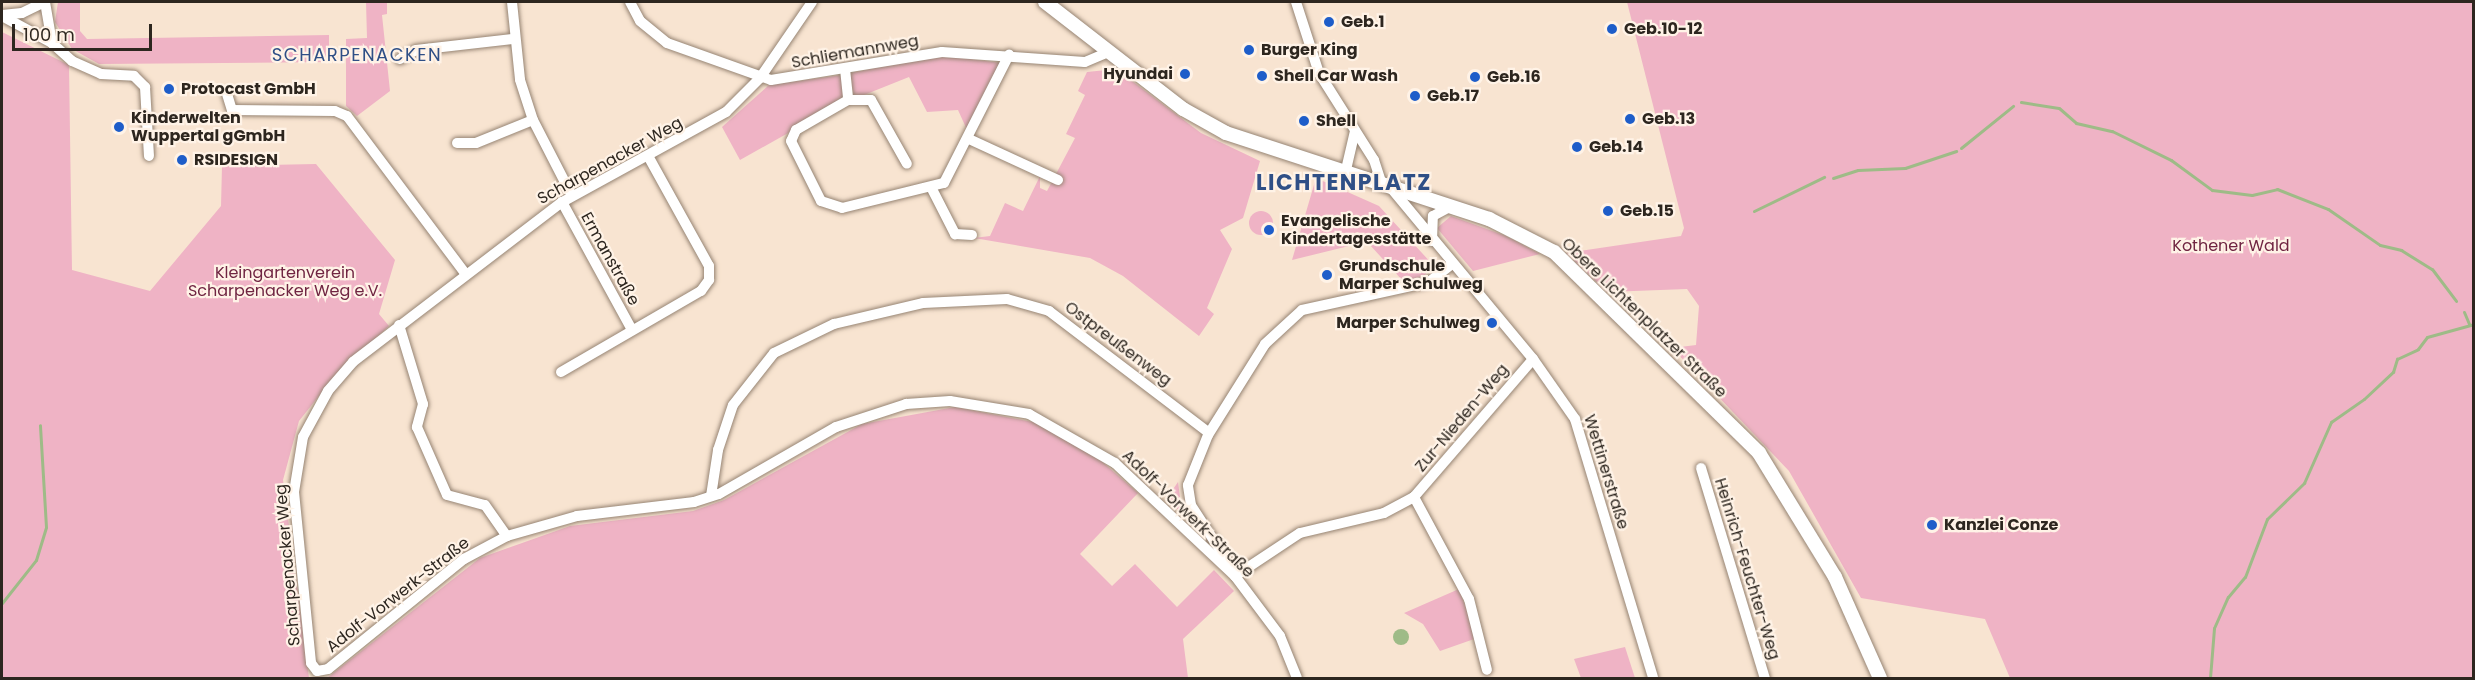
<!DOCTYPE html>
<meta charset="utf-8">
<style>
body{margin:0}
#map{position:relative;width:2475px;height:680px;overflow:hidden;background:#f8e4d1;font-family:Poppins,sans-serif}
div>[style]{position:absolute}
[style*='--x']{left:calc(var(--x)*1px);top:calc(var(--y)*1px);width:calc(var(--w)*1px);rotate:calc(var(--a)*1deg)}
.green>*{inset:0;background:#efb3c5}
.round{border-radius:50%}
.water>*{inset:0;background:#9ebb87}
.stream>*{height:3px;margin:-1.5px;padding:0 1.5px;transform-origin:1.5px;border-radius:1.5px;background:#9ebb87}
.roads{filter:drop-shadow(0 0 2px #968473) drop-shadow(0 0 2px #968473)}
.minor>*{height:10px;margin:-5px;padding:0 5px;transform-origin:5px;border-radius:5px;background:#fff}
.major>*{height:14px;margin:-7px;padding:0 7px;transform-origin:7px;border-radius:7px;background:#fff}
.dots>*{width:16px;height:16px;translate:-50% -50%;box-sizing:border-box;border:3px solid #fff3e7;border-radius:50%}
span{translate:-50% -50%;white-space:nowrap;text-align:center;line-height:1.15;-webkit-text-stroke:4.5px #fff3e7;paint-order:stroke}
.poi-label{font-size:16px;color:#2d261f;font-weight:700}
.left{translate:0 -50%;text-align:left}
.right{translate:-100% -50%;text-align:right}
.street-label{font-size:16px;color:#2d261f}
.park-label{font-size:16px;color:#702542}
.neighbourhood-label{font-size:18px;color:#2f4f86;letter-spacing:1.5px}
.district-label{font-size:22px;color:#2f4f86;font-weight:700;letter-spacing:1.5px}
.frame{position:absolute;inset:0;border:3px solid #2d261f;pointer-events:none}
.scale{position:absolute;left:12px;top:24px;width:140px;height:27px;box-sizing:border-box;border:3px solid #2d261f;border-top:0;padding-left:8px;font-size:18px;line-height:21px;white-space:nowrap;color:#2d261f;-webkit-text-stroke:4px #fff3e7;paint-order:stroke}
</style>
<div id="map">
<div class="green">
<i style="clip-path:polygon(58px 2px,80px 2px,80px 31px,87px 39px,329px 35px,329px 62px,99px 64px,72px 49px,55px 22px)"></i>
<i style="clip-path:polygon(366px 2px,387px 2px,387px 14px,382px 15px,390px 91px,357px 116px,346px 106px,346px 39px,367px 38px)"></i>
<i style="clip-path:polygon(1627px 2px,2473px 2px,2473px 678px,2010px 678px,1985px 619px,1861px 598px,1789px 471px,1672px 348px,1696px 345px,1699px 306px,1687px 289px,1607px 292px,1566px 253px,1681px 236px,1684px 228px)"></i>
<i style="clip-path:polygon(2px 32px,69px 65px,72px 270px,150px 291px,221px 206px,222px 166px,316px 164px,395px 260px,379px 314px,389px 326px,334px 377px,299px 421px,283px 480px,309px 678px,2px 678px)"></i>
<i style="clip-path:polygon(939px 55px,1001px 63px,968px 132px,958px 110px,927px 112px,909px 77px,854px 99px,850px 73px)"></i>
<i style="clip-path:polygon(1116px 69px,1201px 133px,1260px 161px,1243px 218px,1220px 230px,1232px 249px,1207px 308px,1214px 314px,1199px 336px,1123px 276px,1090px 258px,974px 238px,990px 236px,1005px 203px,1023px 211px,1040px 176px,1040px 188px,1047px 191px,1075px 138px,1066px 134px,1085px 95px,1078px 91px,1087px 72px)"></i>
<i style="clip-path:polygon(842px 75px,844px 97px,836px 106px,740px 160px,722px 127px,769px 85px)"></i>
<i style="clip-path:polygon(1316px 178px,1379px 206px,1433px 265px,1424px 276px,1403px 281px,1358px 232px,1347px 235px,1349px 246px,1292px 260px)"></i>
<i class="round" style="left:1249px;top:211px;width:24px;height:24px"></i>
<i style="clip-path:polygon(1451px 216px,1506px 236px,1540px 254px,1473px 271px,1437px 228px)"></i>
<i style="clip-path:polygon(955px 407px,1038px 423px,1091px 452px,1138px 493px,1080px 554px,1112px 586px,1135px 564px,1177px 607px,1214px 570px,1234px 591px,1183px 639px,1188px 678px,327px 678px,480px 558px,570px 526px,693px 511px,724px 500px,862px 424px)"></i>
<i style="clip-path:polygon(1178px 482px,1181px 505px,1211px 544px,1167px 498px)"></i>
<i style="clip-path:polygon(1459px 589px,1477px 638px,1440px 651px,1423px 624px,1404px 613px)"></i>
<i style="clip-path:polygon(1625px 647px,1635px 678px,1581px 678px,1574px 659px)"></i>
</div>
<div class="water">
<i class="round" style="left:1393px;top:629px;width:16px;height:16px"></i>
</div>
<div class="stream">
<i style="--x:2021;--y:102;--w:38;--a:9"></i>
<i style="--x:2059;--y:108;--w:23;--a:41"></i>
<i style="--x:2076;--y:123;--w:37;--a:13"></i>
<i style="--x:2112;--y:131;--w:66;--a:26.2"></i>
<i style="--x:2171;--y:160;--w:51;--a:36.2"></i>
<i style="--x:2212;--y:190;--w:40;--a:7.1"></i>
<i style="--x:2252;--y:195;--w:26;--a:-13"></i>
<i style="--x:2277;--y:189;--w:55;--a:21.4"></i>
<i style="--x:2328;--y:209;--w:63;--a:34.7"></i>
<i style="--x:2380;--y:245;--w:22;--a:13"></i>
<i style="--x:2401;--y:250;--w:36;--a:32"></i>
<i style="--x:2432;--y:269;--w:40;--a:53"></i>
<i style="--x:1961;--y:148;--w:67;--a:-38.9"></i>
<i style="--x:1833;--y:178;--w:26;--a:-18"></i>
<i style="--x:1858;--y:170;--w:47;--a:-2.4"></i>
<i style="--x:1905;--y:168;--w:54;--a:-18.4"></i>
<i style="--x:1754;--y:211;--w:78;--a:-25.9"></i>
<i style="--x:2464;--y:312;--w:13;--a:67"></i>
<i style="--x:2;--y:603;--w:55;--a:-51.7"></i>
<i style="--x:36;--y:560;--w:34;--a:-73"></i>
<i style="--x:46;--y:527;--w:102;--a:-93.4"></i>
<i style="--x:2210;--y:678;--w:50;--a:-85.4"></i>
<i style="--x:2214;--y:628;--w:34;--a:-66"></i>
<i style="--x:2228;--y:597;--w:26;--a:-50"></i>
<i style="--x:2245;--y:577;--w:62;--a:-69.2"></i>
<i style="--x:2267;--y:519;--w:52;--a:-44.2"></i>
<i style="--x:2304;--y:483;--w:67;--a:-66.1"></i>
<i style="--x:2331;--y:422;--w:40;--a:-34.9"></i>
<i style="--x:2364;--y:399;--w:40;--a:-43"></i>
<i style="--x:2393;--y:372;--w:14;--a:-73"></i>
<i style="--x:2397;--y:359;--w:23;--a:-25"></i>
<i style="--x:2418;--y:349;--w:15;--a:-53"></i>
<i style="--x:2427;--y:337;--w:49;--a:-15.5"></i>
</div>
<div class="roads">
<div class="minor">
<i style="--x:45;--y:2;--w:42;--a:80.3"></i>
<i style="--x:52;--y:43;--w:27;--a:42"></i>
<i style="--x:72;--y:61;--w:32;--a:24"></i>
<i style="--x:101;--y:74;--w:33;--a:3"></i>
<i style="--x:134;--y:76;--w:16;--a:45"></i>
<i style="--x:145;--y:87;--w:69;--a:86.7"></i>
<i style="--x:512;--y:2;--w:78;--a:84.1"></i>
<i style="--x:520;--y:80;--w:42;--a:72"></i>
<i style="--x:533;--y:120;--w:85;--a:62.8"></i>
<i style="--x:630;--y:2;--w:21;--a:62"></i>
<i style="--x:640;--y:21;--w:35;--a:39"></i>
<i style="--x:667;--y:43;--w:110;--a:19.6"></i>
<i style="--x:771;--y:80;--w:173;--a:-9.3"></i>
<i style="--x:942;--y:52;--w:143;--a:4"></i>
<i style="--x:1085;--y:62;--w:25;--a:-23"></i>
<i style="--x:812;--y:2;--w:92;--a:124.4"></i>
<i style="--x:760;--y:78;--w:48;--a:135"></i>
<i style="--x:726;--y:112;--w:187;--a:151.2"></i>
<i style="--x:562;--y:202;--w:263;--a:142.6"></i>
<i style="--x:353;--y:362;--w:38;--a:131"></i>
<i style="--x:328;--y:391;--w:52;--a:118.5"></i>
<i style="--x:303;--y:437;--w:56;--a:99.3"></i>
<i style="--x:294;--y:492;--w:172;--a:84.3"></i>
<i style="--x:311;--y:663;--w:10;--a:53"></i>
<i style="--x:317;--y:671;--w:11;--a:-10"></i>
<i style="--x:328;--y:669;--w:175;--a:-39"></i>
<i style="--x:464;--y:559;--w:49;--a:-28.1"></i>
<i style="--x:507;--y:536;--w:73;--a:-15.9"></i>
<i style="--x:577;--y:516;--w:118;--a:-6.8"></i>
<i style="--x:694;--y:502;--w:26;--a:-18"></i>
<i style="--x:719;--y:494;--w:135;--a:-29.8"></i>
<i style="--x:836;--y:427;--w:74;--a:-18.2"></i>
<i style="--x:906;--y:404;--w:44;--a:-3.9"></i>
<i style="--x:950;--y:401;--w:80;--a:9.3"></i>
<i style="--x:1029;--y:414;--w:99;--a:29.7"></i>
<i style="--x:1115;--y:463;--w:165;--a:43.3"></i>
<i style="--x:1235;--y:576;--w:75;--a:53.1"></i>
<i style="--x:1280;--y:636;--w:45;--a:68"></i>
<i style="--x:1296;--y:2;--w:75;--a:72.1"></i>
<i style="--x:1319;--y:73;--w:103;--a:57.7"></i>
<i style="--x:1374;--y:160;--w:26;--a:72"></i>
<i style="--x:2;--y:15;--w:20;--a:-6"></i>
<i style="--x:22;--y:13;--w:25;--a:-26"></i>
<i style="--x:2;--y:16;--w:57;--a:28.4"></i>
<i style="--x:400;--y:59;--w:18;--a:-29"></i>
<i style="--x:416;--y:50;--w:97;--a:-6.5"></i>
<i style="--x:845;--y:69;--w:31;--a:84"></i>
<i style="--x:848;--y:100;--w:60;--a:150"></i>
<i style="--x:796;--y:130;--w:12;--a:114"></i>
<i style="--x:791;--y:141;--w:67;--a:63.4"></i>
<i style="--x:821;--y:201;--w:22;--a:18"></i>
<i style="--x:842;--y:208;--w:105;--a:-13.8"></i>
<i style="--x:944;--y:183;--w:144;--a:-63.1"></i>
<i style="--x:227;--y:94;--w:17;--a:73"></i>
<i style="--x:232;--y:110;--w:103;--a:0.6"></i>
<i style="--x:335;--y:111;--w:13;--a:23"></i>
<i style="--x:347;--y:116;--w:196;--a:53.1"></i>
<i style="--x:848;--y:100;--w:23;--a:0"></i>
<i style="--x:871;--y:100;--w:73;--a:60.6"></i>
<i style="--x:969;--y:139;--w:98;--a:24.7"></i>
<i style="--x:457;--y:143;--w:19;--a:0"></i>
<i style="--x:476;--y:143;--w:61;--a:-22"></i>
<i style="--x:1345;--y:174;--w:44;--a:-76.9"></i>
<i style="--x:1391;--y:188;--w:222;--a:50.3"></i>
<i style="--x:1533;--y:359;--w:73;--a:55"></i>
<i style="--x:1575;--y:419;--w:270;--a:73.2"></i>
<i style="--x:932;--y:189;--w:51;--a:62.9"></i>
<i style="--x:955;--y:234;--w:17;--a:3"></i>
<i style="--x:562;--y:202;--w:146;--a:61.3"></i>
<i style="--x:1432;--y:241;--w:25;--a:-88"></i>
<i style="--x:1433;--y:216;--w:18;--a:-29"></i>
<i style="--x:399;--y:325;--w:83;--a:73.1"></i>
<i style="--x:423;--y:404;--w:24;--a:105"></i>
<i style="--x:417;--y:427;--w:74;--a:66.2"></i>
<i style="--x:447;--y:495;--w:39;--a:15"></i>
<i style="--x:485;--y:505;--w:38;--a:55"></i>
<i style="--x:561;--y:372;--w:162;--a:-30.1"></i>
<i style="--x:701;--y:291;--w:14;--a:-54"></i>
<i style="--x:709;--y:280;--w:14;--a:-90"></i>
<i style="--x:709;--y:266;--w:126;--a:-119"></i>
<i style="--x:1701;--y:468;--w:220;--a:73.1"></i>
<i style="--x:711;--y:496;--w:47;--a:-81.3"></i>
<i style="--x:718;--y:450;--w:47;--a:-71.6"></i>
<i style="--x:733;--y:405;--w:66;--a:-51.7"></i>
<i style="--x:774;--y:353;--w:67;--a:-25.8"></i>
<i style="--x:834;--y:324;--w:91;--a:-13.3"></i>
<i style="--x:923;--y:303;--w:84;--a:-2.7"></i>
<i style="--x:1007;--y:299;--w:44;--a:15.9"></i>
<i style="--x:1049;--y:311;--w:201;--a:37.3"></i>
<i style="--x:1414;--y:497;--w:116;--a:61.7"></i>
<i style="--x:1469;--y:599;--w:73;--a:75.8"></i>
<i style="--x:1233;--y:570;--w:77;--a:-122.9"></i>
<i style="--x:1191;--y:505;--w:20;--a:-99"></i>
<i style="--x:1188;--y:485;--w:54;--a:-68.2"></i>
<i style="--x:1208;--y:435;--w:107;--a:-57.9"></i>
<i style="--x:1265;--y:344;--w:50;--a:-42.6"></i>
<i style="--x:1302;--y:310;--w:130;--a:-12.4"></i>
<i style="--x:1429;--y:282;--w:29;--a:-38"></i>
<i style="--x:1235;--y:576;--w:78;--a:-33.5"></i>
<i style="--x:1300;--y:533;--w:86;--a:-13.4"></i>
<i style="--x:1384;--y:513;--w:34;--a:-28"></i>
<i style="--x:1414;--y:497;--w:182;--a:-49.2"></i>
</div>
<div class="major">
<i style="--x:1045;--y:2;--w:175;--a:37.8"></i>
<i style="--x:1183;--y:109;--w:49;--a:29.2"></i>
<i style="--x:1226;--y:133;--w:277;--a:18.1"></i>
<i style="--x:1489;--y:219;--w:73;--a:26.9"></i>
<i style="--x:1554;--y:252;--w:287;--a:44.4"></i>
<i style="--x:1759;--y:453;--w:145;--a:58.5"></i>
<i style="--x:1835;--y:577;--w:111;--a:66"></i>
</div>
</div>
<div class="dots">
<i style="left:1329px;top:22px;background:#1e5dc9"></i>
<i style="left:1612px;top:29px;background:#1e5dc9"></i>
<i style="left:1249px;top:50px;background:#1e5dc9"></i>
<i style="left:1185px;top:74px;background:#1e5dc9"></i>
<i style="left:1262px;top:76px;background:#1e5dc9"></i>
<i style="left:1475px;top:77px;background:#1e5dc9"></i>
<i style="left:169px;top:89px;background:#1e5dc9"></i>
<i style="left:1415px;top:96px;background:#1e5dc9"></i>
<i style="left:1630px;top:119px;background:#1e5dc9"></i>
<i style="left:1304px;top:121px;background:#1e5dc9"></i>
<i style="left:119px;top:127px;background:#1e5dc9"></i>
<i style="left:1577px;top:147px;background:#1e5dc9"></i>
<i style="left:182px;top:160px;background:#1e5dc9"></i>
<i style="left:1608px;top:211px;background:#1e5dc9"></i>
<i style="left:1269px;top:230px;background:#1e5dc9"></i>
<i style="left:1327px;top:275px;background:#1e5dc9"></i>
<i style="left:1492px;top:323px;background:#1e5dc9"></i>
<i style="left:1932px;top:525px;background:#1e5dc9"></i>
</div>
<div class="poi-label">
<span class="left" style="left:1341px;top:22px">Geb.1</span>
<span class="left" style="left:1624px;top:29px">Geb.10-12</span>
<span class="left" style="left:1261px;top:50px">Burger King</span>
<span class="right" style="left:1173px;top:74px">Hyundai</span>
<span class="left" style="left:1274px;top:76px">Shell Car Wash</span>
<span class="left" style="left:1487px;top:77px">Geb.16</span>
<span class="left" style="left:181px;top:89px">Protocast GmbH</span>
<span class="left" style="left:1427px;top:96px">Geb.17</span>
<span class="left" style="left:131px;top:127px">Kinderwelten<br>Wuppertal gGmbH</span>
<span class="left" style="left:1642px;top:119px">Geb.13</span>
<span class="left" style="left:1316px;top:121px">Shell</span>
<span class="left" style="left:1589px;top:147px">Geb.14</span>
<span class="left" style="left:194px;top:160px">RSIDESIGN</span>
<span class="left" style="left:1620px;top:211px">Geb.15</span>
<span class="left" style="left:1281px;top:230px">Evangelische<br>Kindertagesstätte</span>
<span class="left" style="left:1339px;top:275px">Grundschule<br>Marper Schulweg</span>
<span class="right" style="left:1480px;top:323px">Marper Schulweg</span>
<span class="left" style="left:1944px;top:525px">Kanzlei Conze</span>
</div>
<div class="street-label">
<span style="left:855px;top:52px;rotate:-10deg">Schliemannweg</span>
<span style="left:610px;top:161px;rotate:-29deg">Scharpenacker Weg</span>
<span style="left:610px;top:259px;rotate:61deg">Ermanstraße</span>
<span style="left:1644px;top:318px;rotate:44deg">Obere Lichtenplatzer Straße</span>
<span style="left:1118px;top:344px;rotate:37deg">Ostpreußenweg</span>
<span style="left:1462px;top:418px;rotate:-50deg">Zur-Nieden-Weg</span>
<span style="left:1606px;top:472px;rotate:73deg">Wettinerstraße</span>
<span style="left:1188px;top:514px;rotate:44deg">Adolf-Vorwerk-Straße</span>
<span style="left:288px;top:565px;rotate:-95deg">Scharpenacker Weg</span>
<span style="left:1747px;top:569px;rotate:73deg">Heinrich-Feuchter-Weg</span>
<span style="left:398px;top:595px;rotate:-38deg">Adolf-Vorwerk-Straße</span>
</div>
<div class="park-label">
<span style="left:2231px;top:246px">Kothener Wald</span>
<span style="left:285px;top:282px">Kleingartenverein<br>Scharpenacker Weg e.V.</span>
</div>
<div class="neighbourhood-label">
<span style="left:357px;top:55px">SCHARPENACKEN</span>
</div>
<div class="district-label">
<span style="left:1344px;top:183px">LICHTENPLATZ</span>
</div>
<div class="frame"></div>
<div class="scale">100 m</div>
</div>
